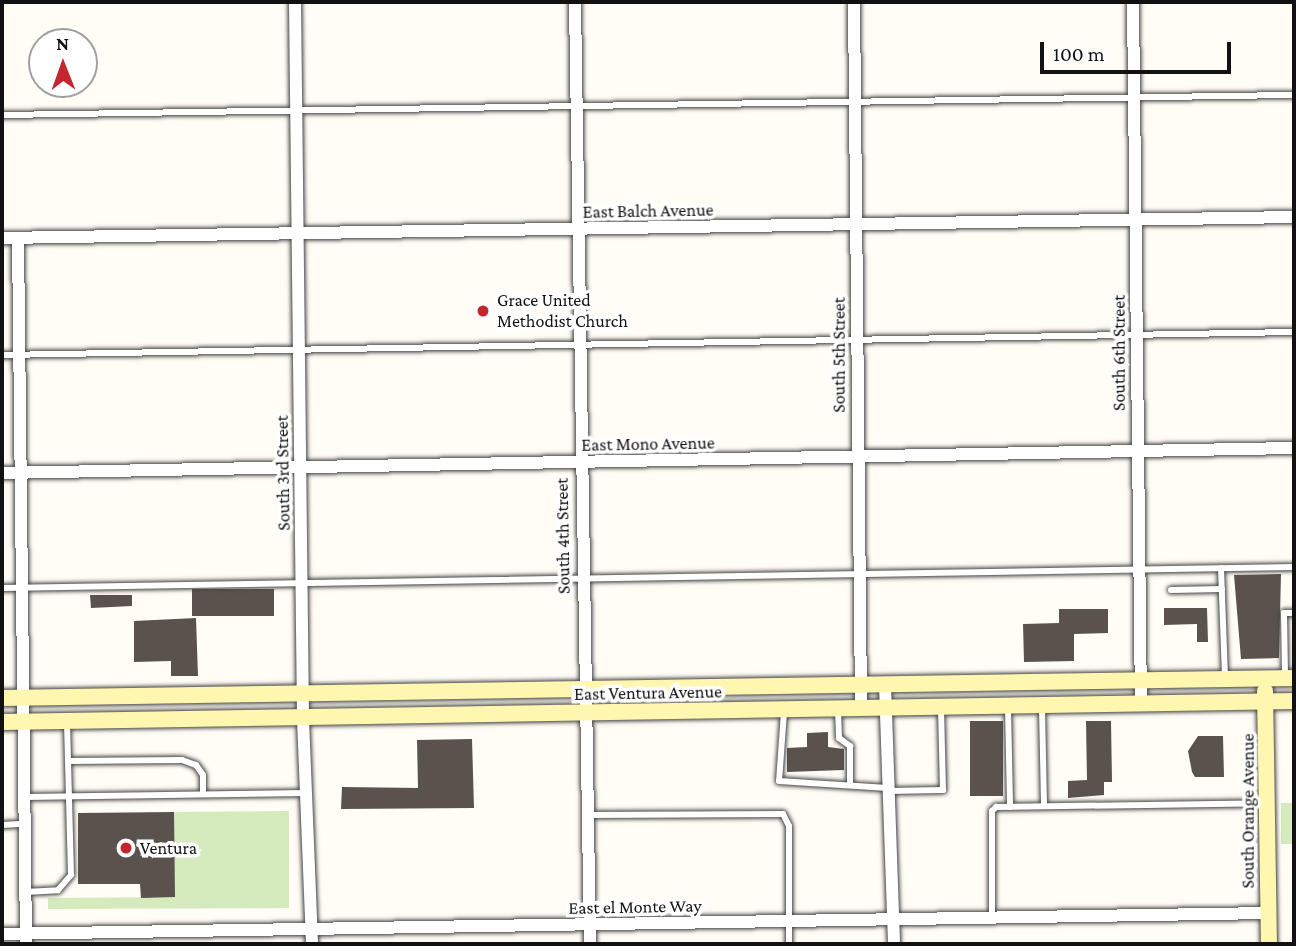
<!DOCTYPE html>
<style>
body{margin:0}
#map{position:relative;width:1296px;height:946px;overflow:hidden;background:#fffdf5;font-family:"Crimson Pro",serif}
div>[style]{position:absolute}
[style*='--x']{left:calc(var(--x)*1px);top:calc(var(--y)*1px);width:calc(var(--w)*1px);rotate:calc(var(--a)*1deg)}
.green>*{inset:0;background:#d5ebbd;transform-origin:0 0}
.building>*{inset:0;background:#5a524d;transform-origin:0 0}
.roads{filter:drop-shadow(0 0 2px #444) drop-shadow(0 0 2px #444)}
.lane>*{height:6px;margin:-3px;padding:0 3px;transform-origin:3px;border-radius:3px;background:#fff}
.street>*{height:12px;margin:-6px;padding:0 6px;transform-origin:6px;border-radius:6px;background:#fff}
.secondary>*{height:16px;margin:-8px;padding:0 8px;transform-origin:8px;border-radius:8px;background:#fff6b0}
.dots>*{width:19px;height:19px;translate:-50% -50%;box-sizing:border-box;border:4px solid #fff;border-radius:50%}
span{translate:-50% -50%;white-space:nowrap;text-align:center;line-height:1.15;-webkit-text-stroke:7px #fff;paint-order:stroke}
.street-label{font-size:18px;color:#111}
.poi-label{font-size:18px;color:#111}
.left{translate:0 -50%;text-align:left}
.frame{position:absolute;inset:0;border:4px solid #111;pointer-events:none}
.north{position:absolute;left:28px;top:28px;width:70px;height:70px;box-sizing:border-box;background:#fff;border:2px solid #a0a0a0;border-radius:50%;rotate:359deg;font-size:19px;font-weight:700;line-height:28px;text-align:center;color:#111}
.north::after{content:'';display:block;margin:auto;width:24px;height:32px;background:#c4262e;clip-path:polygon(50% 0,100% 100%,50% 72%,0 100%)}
.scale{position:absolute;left:1040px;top:42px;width:191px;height:32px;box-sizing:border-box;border:4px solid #111;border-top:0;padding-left:9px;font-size:21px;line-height:24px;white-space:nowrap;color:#111;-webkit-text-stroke:5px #fff;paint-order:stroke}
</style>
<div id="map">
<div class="green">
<i style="left:1281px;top:803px;width:13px;height:41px"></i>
<i style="clip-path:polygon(289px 811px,289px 908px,48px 909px,48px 898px,174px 897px,174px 812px)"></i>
</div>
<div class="building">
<i style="clip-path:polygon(1281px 574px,1279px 658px,1241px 659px,1234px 575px)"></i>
<i style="left:274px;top:589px;width:27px;height:82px;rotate:90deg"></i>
<i style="clip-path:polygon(90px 595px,132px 595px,132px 606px,91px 608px)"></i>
<i style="clip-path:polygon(1164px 608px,1207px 608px,1208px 642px,1197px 642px,1197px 624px,1164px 625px)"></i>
<i style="clip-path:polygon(1059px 609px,1108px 609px,1108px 633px,1074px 634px,1074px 661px,1024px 662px,1023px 624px,1059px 623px)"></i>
<i style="clip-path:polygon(196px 618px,198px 676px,171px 676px,171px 661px,134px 662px,134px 621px)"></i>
<i style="left:970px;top:721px;width:33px;height:75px"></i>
<i style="clip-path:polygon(1086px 721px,1111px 721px,1112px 782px,1104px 782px,1104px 795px,1068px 798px,1068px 781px,1087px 780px)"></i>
<i style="clip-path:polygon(828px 732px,828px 747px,844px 749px,844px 770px,787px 772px,787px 748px,807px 747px,807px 733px)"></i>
<i style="clip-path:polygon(1198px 736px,1223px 736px,1224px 777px,1195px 777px,1192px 772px,1188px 751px)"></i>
<i style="clip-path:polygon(472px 739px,474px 808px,341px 809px,342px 787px,418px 788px,417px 740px)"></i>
<i style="clip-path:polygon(174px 812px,175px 897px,141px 898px,140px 884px,78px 884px,78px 813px)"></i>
</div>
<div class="roads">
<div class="lane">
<i style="--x:2;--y:115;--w:1292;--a:-0.89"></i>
<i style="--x:2;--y:355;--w:1292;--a:-1.02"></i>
<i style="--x:1221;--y:568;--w:109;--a:87.9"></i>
<i style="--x:2;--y:588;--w:1292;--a:-0.93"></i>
<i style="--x:1171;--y:590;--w:51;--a:-1.1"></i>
<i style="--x:1285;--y:676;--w:63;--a:-90.9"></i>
<i style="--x:1284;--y:613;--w:10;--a:0"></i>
<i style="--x:1008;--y:708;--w:99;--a:88.8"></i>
<i style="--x:1042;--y:708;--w:98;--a:88.8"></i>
<i style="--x:838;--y:709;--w:29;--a:88"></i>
<i style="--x:839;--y:738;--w:14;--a:36"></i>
<i style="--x:850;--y:746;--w:39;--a:90"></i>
<i style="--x:784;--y:712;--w:69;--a:94.1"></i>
<i style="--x:779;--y:781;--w:109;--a:3.7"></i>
<i style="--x:68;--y:761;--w:114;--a:-0.5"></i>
<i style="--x:182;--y:760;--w:15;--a:20"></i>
<i style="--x:196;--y:765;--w:12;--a:55"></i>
<i style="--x:203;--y:775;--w:19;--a:90"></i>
<i style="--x:888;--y:791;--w:55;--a:-1"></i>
<i style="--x:943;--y:790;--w:83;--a:-91.4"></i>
<i style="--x:24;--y:797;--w:282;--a:-0.8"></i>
<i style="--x:588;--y:815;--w:195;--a:-0.3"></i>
<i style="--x:783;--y:814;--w:13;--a:63"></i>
<i style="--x:789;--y:826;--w:118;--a:90"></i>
<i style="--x:2;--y:825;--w:22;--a:-3"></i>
<i style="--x:25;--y:892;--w:33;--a:-3"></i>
<i style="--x:58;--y:890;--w:20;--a:-49"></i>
<i style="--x:71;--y:875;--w:152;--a:-91.5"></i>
<i style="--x:992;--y:918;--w:107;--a:-90"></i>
<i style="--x:992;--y:811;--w:6;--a:-45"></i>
<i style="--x:996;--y:807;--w:270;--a:-0.8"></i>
</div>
<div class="street">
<i style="--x:295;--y:2;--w:717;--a:89.36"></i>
<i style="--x:303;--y:719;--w:225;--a:87.7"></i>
<i style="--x:575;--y:2;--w:942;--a:89.09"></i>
<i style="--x:854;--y:2;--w:706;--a:89.43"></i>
<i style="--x:1133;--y:2;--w:703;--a:89.35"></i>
<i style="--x:2;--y:238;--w:1292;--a:-0.93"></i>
<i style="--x:18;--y:238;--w:706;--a:89.35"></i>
<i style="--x:2;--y:473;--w:1292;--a:-1.11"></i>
<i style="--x:885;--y:685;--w:259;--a:88"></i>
<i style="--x:2;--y:934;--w:1266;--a:-0.95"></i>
</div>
<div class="secondary">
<i style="--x:1265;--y:691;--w:253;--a:89.1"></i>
<i style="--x:2;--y:698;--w:1292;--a:-0.89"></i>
<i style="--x:2;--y:722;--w:1292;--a:-0.93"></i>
</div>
</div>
<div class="dots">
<i style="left:483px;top:311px;background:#c4262e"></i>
<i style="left:126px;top:848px;background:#c4262e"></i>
</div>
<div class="street-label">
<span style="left:648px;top:211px;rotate:-1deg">East Balch Avenue</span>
<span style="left:1119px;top:353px;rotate:-90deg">South 6th Street</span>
<span style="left:839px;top:355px;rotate:-90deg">South 5th Street</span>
<span style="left:648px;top:444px;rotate:-1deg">East Mono Avenue</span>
<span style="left:283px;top:473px;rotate:-91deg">South 3rd Street</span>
<span style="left:563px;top:536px;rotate:-91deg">South 4th Street</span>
<span style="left:648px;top:693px;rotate:-1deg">East Ventura Avenue</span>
<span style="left:1248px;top:811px;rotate:-90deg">South Orange Avenue</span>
<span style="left:635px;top:907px;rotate:-1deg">East el Monte Way</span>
</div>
<div class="poi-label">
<span class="left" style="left:497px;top:311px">Grace United<br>Methodist Church</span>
<span class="left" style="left:140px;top:848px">Ventura</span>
</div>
<div class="frame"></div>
<div class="north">N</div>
<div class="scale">100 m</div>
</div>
